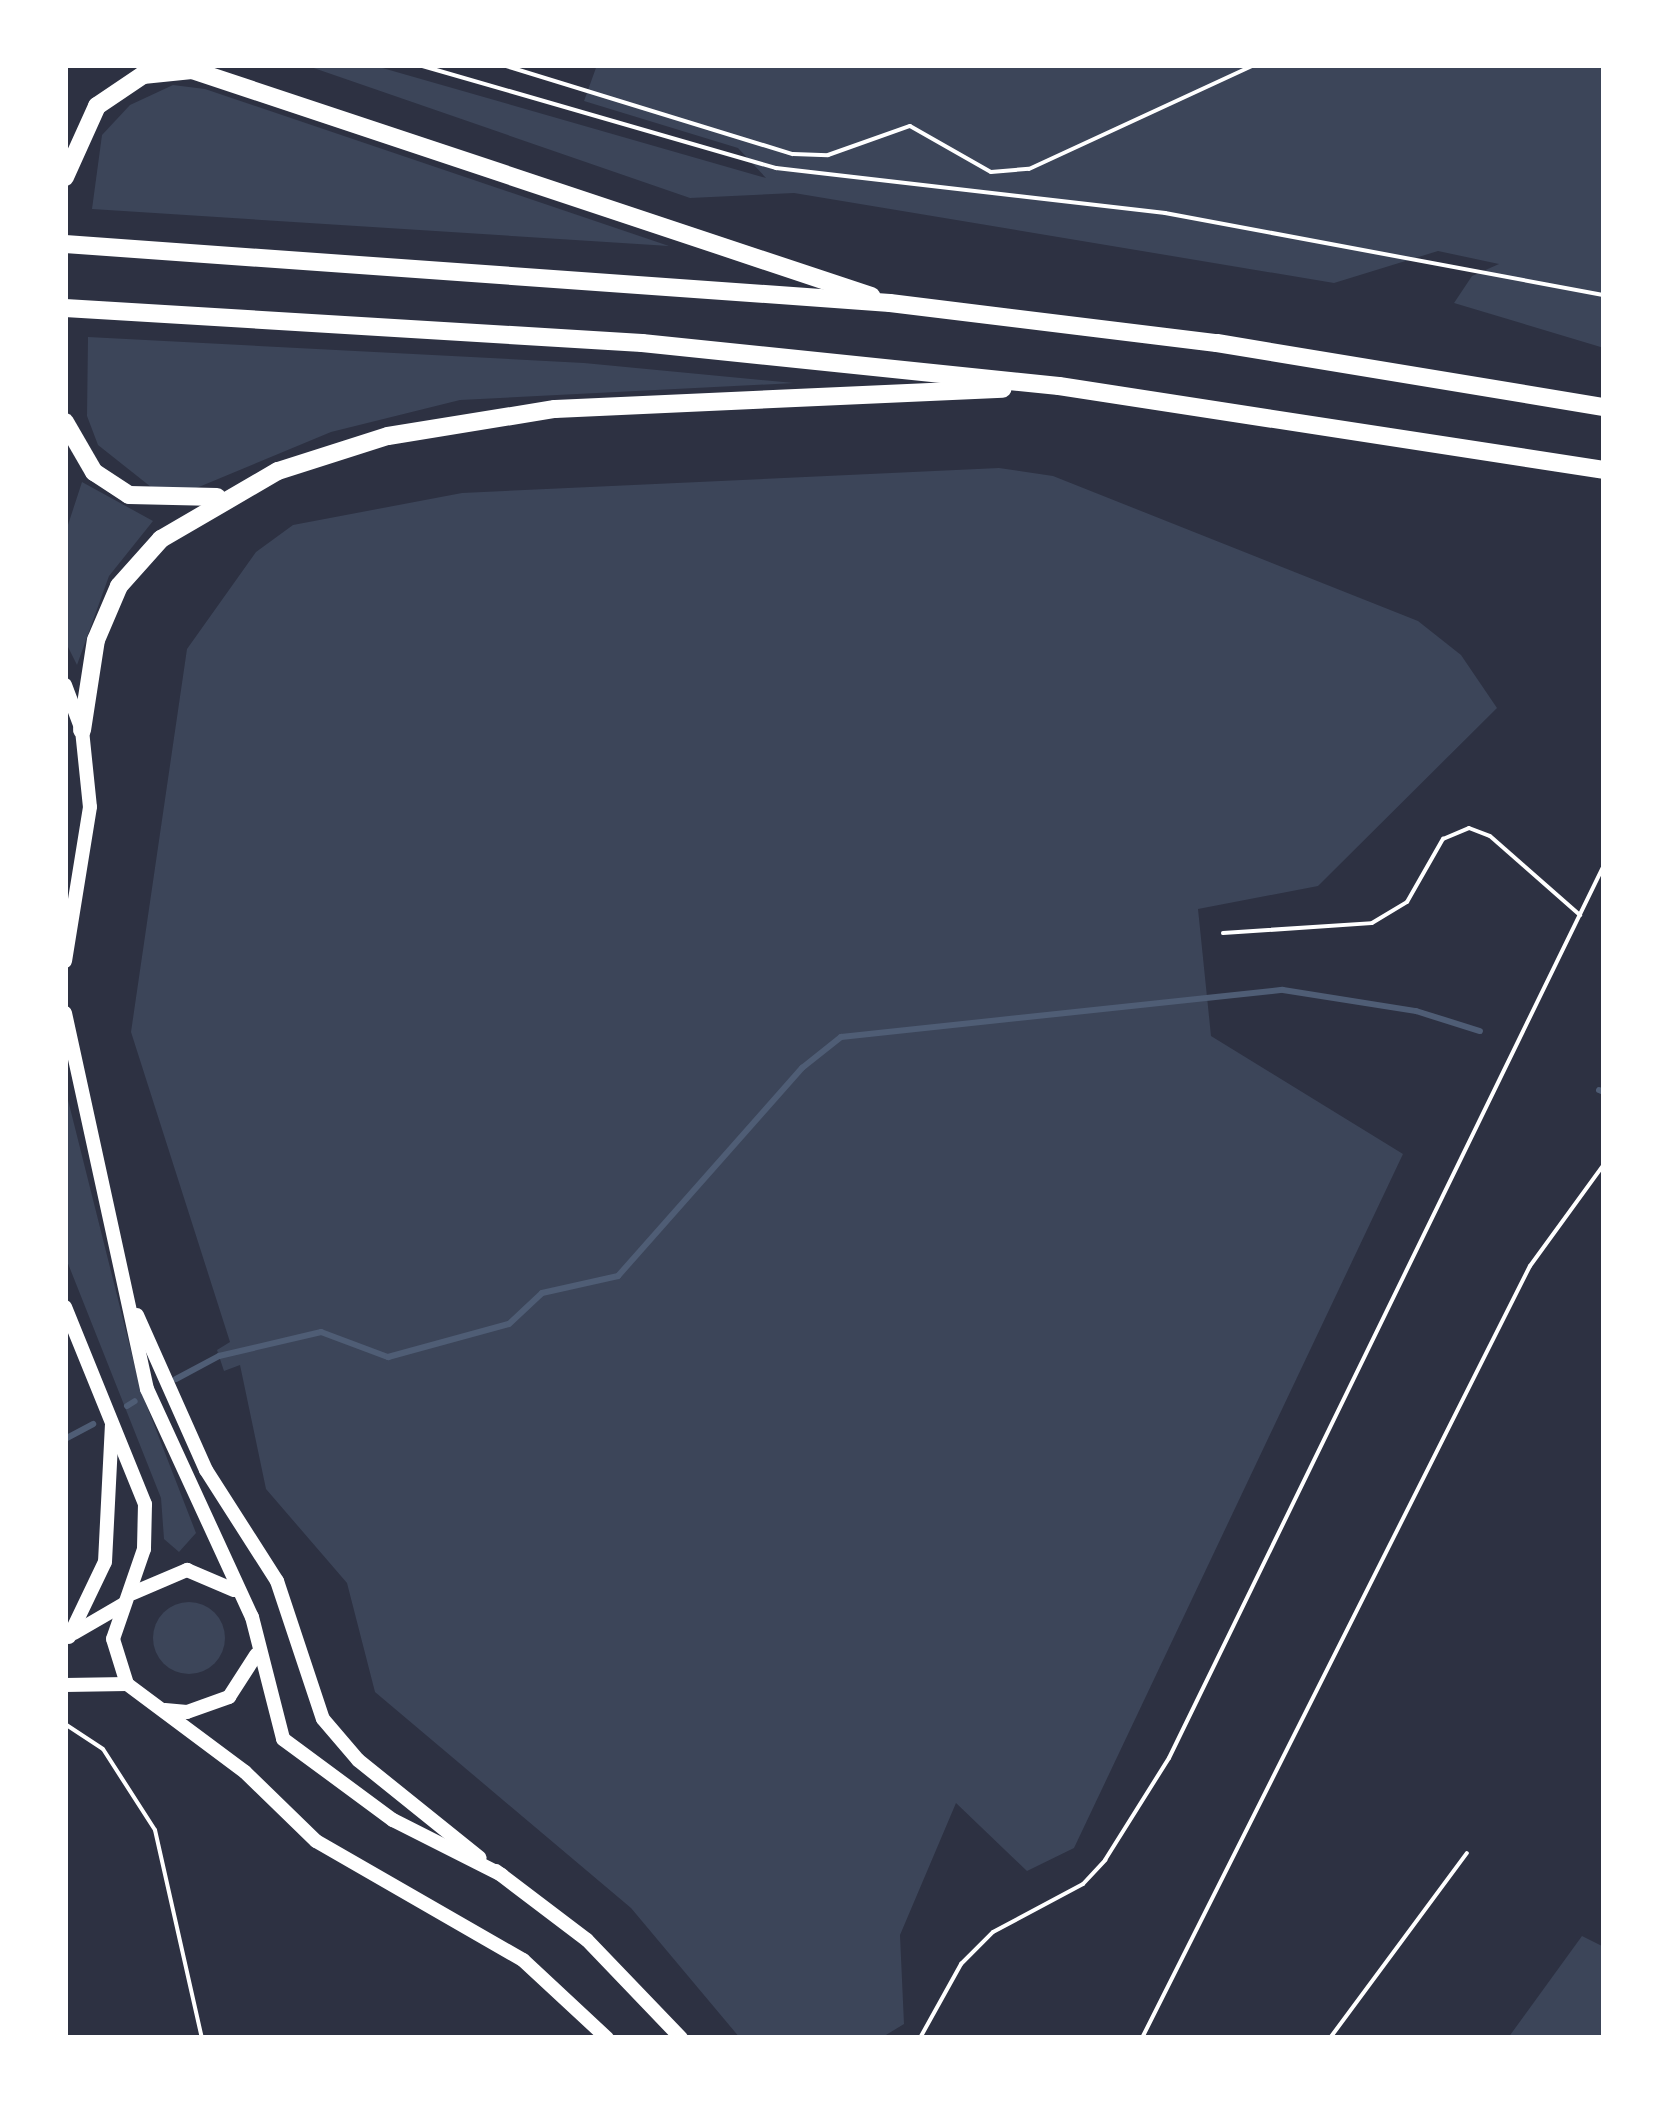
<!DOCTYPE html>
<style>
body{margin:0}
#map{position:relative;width:1669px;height:2103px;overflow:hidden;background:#2d3142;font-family:Ubuntu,sans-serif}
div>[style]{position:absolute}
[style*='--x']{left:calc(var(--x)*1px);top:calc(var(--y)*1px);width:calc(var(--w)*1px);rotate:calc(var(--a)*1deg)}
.green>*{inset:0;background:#3c4559}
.round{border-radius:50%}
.stream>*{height:6px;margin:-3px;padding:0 3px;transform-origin:3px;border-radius:3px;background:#4f5d75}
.path>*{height:4px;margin:-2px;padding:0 2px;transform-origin:2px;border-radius:2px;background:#fff}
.secondary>*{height:14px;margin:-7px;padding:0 7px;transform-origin:7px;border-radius:7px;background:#fff}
.motorway>*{height:18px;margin:-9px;padding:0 9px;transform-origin:9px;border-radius:9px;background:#fff}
span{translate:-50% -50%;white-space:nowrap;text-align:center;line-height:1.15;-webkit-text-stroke:8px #fff;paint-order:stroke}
.frame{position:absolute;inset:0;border:68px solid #fff;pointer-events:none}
</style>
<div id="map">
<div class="green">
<i style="clip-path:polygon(305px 65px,372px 65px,766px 178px,738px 148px,584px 101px,597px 65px,1604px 65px,1604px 348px,1454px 303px,1472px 276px,1499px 264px,1438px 251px,1334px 283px,794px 193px,690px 198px)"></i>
<i style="clip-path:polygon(173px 85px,205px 89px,669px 246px,92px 209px,102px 135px,130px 105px)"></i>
<i style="clip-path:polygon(88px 337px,584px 363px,794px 383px,460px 400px,331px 432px,194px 489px,151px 487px,98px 445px,87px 416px)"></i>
<i style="clip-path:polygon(999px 468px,1053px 476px,1418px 621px,1461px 655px,1497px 708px,1318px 886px,1198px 909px,1211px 1036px,1403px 1154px,1074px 1848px,1027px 1871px,956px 1803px,900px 1935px,904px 2024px,881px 2038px,740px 2038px,631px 1908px,375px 1692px,347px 1583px,266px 1489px,240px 1365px,224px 1371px,217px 1350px,230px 1342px,131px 1032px,187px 649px,256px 552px,293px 525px,462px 493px)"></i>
<i style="clip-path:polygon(82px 482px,153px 521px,109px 576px,77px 665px,65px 641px,65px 534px)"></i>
<i style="clip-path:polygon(65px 1088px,141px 1391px,196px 1533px,179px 1552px,164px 1539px,161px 1498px,65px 1256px)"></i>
<i class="round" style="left:153px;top:1602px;width:72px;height:72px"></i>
<i style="clip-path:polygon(1582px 1936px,1604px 1947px,1604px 2038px,1508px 2038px)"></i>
</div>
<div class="stream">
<i style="--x:1599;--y:1090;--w:5;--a:22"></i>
<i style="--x:176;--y:1379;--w:49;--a:-28.1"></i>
<i style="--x:219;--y:1356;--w:105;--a:-13.2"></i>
<i style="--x:321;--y:1332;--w:72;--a:20.5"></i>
<i style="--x:388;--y:1357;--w:125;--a:-15.3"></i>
<i style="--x:509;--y:1324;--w:45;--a:-43.2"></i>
<i style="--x:542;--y:1293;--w:78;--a:-12.6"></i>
<i style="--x:618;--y:1276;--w:278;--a:-48.5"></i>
<i style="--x:802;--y:1068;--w:50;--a:-38.5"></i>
<i style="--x:841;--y:1037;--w:444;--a:-6.1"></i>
<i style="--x:1283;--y:990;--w:135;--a:9"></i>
<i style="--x:1416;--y:1011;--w:67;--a:17.4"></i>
<i style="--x:127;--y:1406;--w:9;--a:-32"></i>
<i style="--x:65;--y:1439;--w:32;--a:-28"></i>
</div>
<div class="path">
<i style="--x:419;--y:65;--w:372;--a:16.1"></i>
<i style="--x:776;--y:168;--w:392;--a:6.6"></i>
<i style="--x:1165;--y:213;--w:447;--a:10.6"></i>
<i style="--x:503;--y:65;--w:303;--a:17.1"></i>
<i style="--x:793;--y:154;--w:35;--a:2"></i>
<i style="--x:828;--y:155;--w:87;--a:-19.5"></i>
<i style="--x:910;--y:126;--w:93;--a:29.6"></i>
<i style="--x:991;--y:172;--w:38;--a:-5"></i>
<i style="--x:1029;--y:169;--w:248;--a:-24.8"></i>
<i style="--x:1223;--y:933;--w:149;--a:-3.8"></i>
<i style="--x:1372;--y:923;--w:41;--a:-31"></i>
<i style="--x:1407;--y:902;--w:73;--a:-60.3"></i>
<i style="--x:1443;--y:839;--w:28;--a:-23"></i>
<i style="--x:1469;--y:828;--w:22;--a:21"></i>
<i style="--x:1490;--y:836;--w:120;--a:41.3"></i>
<i style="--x:65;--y:1724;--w:45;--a:33.3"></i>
<i style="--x:103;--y:1749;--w:96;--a:57.3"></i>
<i style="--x:155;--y:1830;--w:213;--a:77.3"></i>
<i style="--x:920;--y:2038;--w:85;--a:-61"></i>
<i style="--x:961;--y:1964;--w:45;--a:-45"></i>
<i style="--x:993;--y:1932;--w:102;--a:-28.1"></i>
<i style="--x:1083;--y:1884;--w:33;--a:-47"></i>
<i style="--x:1105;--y:1860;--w:120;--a:-57.9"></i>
<i style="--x:1169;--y:1758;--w:993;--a:-64.03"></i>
<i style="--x:1142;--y:2038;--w:864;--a:-63.32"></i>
<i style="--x:1530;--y:1266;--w:126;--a:-54"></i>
<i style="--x:1330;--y:2038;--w:230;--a:-53.5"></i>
</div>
<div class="secondary">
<i style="--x:65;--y:685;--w:48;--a:69.3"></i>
<i style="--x:82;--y:730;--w:77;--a:84.1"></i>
<i style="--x:90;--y:807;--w:156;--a:99.2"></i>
<i style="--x:65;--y:1013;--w:385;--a:77.7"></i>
<i style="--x:147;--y:1389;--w:251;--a:65.3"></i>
<i style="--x:252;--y:1617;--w:126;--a:75.7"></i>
<i style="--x:283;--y:1739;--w:137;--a:36.4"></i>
<i style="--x:393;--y:1820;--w:122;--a:26.8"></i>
<i style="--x:65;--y:1307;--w:213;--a:67.9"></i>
<i style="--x:145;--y:1504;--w:45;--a:91.3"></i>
<i style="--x:144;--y:1549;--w:95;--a:109"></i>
<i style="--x:113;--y:1639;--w:47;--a:72.7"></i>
<i style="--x:127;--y:1684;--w:147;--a:36.7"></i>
<i style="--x:245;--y:1772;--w:99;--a:44.2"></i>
<i style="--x:316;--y:1841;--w:239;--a:29.9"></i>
<i style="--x:523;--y:1960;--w:115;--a:42.9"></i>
<i style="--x:137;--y:1315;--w:170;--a:66"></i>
<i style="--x:206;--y:1470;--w:132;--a:57.4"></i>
<i style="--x:277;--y:1581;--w:145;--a:71.6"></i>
<i style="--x:323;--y:1719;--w:54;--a:49.5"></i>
<i style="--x:358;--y:1760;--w:156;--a:38.8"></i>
<i style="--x:133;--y:1593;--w:59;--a:-23.1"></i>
<i style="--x:187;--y:1570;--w:51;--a:23.1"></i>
<i style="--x:74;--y:1633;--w:58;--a:-30.1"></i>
<i style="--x:69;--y:1637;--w:83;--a:-64.4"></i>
<i style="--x:105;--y:1562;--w:137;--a:-87.1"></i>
<i style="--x:65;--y:1685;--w:62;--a:-0.9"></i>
<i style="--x:165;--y:1710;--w:22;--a:5"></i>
<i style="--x:187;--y:1712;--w:45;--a:-19.7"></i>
<i style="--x:229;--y:1697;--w:50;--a:-57.3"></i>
<i style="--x:496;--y:1871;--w:114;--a:37.2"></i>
<i style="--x:587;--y:1940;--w:136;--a:46.2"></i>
</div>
<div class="motorway">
<i style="--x:65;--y:177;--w:78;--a:-65.7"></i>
<i style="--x:97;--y:106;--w:55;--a:-34"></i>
<i style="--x:143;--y:75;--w:49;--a:-5.8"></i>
<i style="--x:192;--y:70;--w:716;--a:18.41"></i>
<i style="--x:65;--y:244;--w:827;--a:4.09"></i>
<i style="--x:890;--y:303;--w:329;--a:7"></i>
<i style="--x:1217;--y:343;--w:392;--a:9.4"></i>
<i style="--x:65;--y:308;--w:578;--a:3.47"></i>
<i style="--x:642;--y:343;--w:419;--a:5.9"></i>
<i style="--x:1059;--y:386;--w:551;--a:8.76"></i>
<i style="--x:65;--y:422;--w:58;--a:59.9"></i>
<i style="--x:94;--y:472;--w:42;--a:33.3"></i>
<i style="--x:129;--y:495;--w:88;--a:1.3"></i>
<i style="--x:82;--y:730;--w:91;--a:-81.2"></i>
<i style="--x:96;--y:640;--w:59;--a:-66.9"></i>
<i style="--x:119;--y:586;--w:63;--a:-48.2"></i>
<i style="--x:161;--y:539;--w:135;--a:-30.2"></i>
<i style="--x:278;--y:471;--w:115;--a:-17.7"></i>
<i style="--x:388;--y:436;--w:169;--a:-9.2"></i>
<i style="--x:555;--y:409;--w:448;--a:-2.6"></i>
</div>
<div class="frame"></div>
</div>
